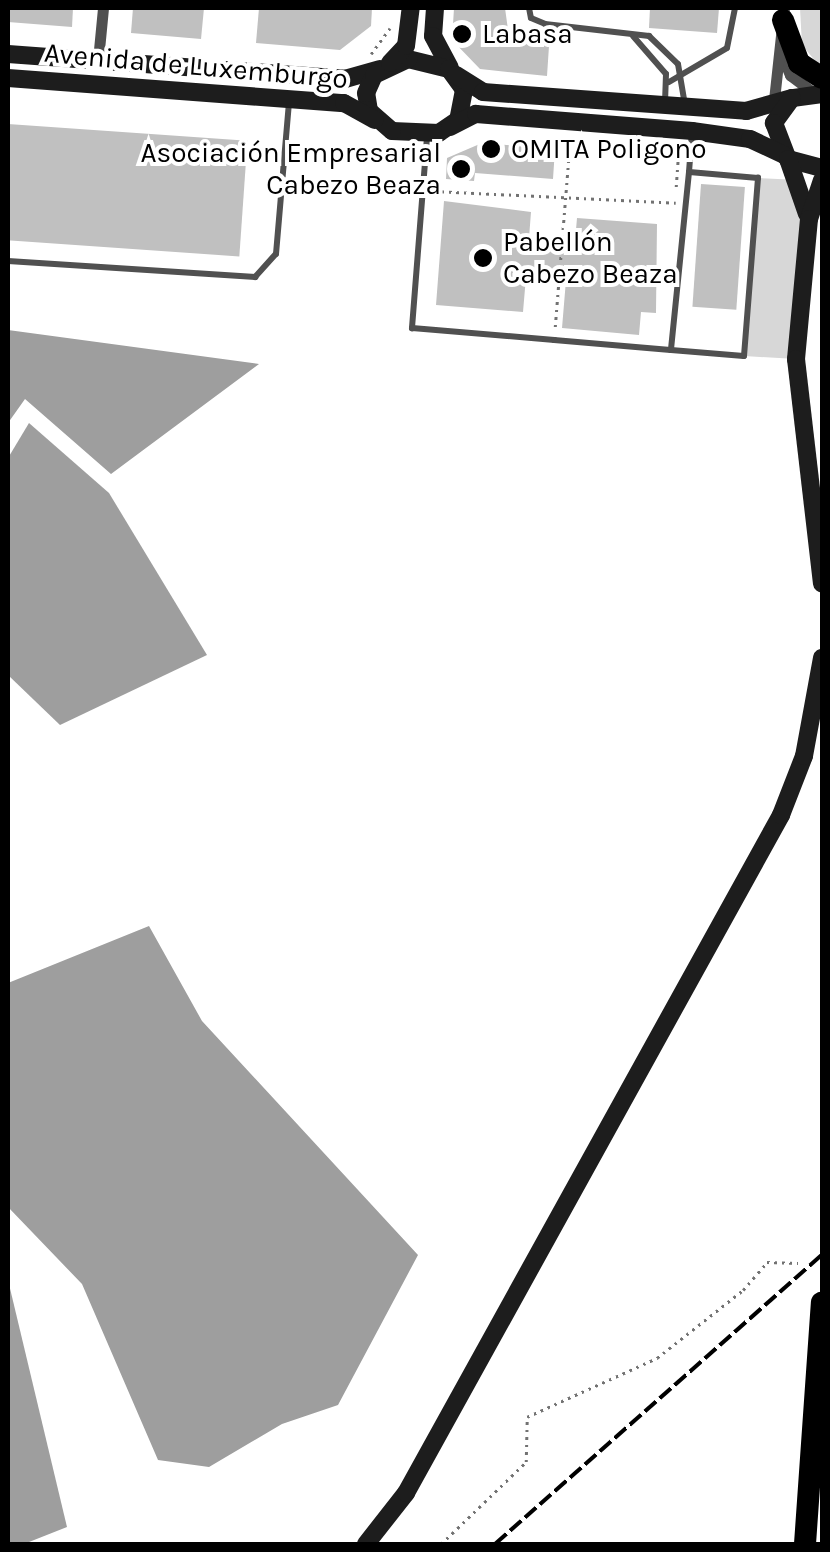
<!DOCTYPE html>
<meta charset="utf-8">
<style>
body{margin:0}
#map{position:relative;width:830px;height:1552px;overflow:hidden;background:#fff;font-family:Karla,sans-serif}
div>[style]{position:absolute}
[style*='--x']{left:calc(var(--x)*1px);top:calc(var(--y)*1px);width:calc(var(--w)*1px);rotate:calc(var(--a)*1deg)}
.green>*{inset:0;background:#d7d7d7}
.water>*{inset:0;background:#9e9e9e}
.building>*{inset:0;background:#c0c0c0;transform-origin:0 0}
.path>*{height:2.5px;margin-top:-1.25px;transform-origin:0;background:repeating-linear-gradient(90deg,#727272 0 2.5px,transparent 0 7.5px)}
.service>*{height:6px;margin:-3px;padding:0 3px;transform-origin:3px;border-radius:3px;background:#505050}
.minor>*{height:11px;margin:-5.5px;padding:0 5.5px;transform-origin:5.5px;border-radius:5.5px;background:#505050}
.secondary>*{height:18px;margin:-9px;padding:0 9px;transform-origin:9px;border-radius:9px;background:#1d1d1d}
.motorway>*{height:22px;margin:-11px;padding:0 11px;transform-origin:11px;border-radius:11px;background:#000}
.rail>*{height:4px;margin-top:-2px;transform-origin:0;background:repeating-linear-gradient(90deg,#000 0 15px,transparent 0 20px)}
.dots>*{width:28px;height:28px;translate:-50% -50%;box-sizing:border-box;border:5px solid #fff;border-radius:50%}
span{translate:-50% -50%;white-space:nowrap;text-align:center;line-height:1.15;-webkit-text-stroke:8px #fff;paint-order:stroke}
.poi-label{font-size:28px;color:#000}
.left{translate:0 -50%;text-align:left}
.right{translate:-100% -50%;text-align:right}
.street-label{font-size:28px;color:#000}
.frame{position:absolute;inset:0;border:10px solid #000;pointer-events:none}
</style>
<div id="map">
<div class="green">
<i style="clip-path:polygon(800px 8px,822px 8px,822px 69px,802px 45px)"></i>
<i style="clip-path:polygon(758px 178px,799px 180px,803px 190px,796px 359px,744px 356px)"></i>
</div>
<div class="water">
<i style="clip-path:polygon(8px 330px,259px 364px,111px 474px,25px 399px,8px 423px)"></i>
<i style="clip-path:polygon(29px 423px,109px 493px,207px 655px,60px 725px,8px 675px,8px 458px)"></i>
<i style="clip-path:polygon(149px 926px,202px 1021px,418px 1255px,338px 1405px,282px 1424px,209px 1467px,158px 1460px,82px 1284px,8px 1207px,8px 983px)"></i>
<i style="clip-path:polygon(8px 1280px,67px 1527px,24px 1544px,8px 1544px)"></i>
</div>
<div class="building">
<i style="clip-path:polygon(8px 8px,73px 8px,72px 27px,8px 22px)"></i>
<i style="clip-path:polygon(133px 8px,204px 8px,201px 39px,131px 33px)"></i>
<i style="clip-path:polygon(259px 8px,372px 8px,371px 26px,340px 50px,256px 43px)"></i>
<i style="clip-path:polygon(454px 8px,505px 8px,509px 37px,549px 46px,547px 76px,480px 69px,452px 40px)"></i>
<i style="clip-path:polygon(650px 8px,719px 8px,717px 33px,649px 28px)"></i>
<i style="left:8px;top:124px;width:240px;height:116px;rotate:4deg"></i>
<i style="clip-path:polygon(482px 143px,555px 149px,553px 179px,475px 173px,474px 181px,446px 179px,447px 158px)"></i>
<i style="left:701px;top:184px;width:44px;height:123px;rotate:4deg"></i>
<i style="clip-path:polygon(444px 201px,531px 212px,529px 238px,575px 241px,577px 218px,657px 224px,656px 313px,641px 312px,639px 335px,562px 328px,566px 280px,526px 277px,523px 312px,436px 305px)"></i>
</div>
<div class="path">
<i style="--x:371;--y:54;--w:32;--a:-54"></i>
<i style="--x:676;--y:187;--w:39;--a:-86"></i>
<i style="--x:434;--y:191;--w:242;--a:2.8"></i>
<i style="--x:555;--y:327;--w:189;--a:-85.4"></i>
<i style="--x:441;--y:1544;--w:118;--a:-44"></i>
<i style="--x:526;--y:1462;--w:45;--a:-88.7"></i>
<i style="--x:527;--y:1417;--w:143;--a:-24.4"></i>
<i style="--x:657;--y:1358;--w:110;--a:-38.3"></i>
<i style="--x:743;--y:1290;--w:37;--a:-49"></i>
<i style="--x:767;--y:1262;--w:31;--a:2"></i>
</div>
<div class="service">
<i style="--x:529;--y:8;--w:10;--a:79"></i>
<i style="--x:531;--y:18;--w:15;--a:23"></i>
<i style="--x:545;--y:24;--w:105;--a:6.6"></i>
<i style="--x:649;--y:36;--w:40;--a:44"></i>
<i style="--x:678;--y:64;--w:42;--a:80.3"></i>
<i style="--x:633;--y:36;--w:50;--a:49"></i>
<i style="--x:666;--y:74;--w:30;--a:92"></i>
<i style="--x:669;--y:82;--w:67;--a:-30.4"></i>
<i style="--x:727;--y:48;--w:41;--a:-78.7"></i>
<i style="--x:427;--y:137;--w:192;--a:94.5"></i>
<i style="--x:412;--y:328;--w:143;--a:4.8"></i>
<i style="--x:554;--y:340;--w:117;--a:4.9"></i>
<i style="--x:671;--y:350;--w:73;--a:4.7"></i>
<i style="--x:744;--y:356;--w:179;--a:-85.5"></i>
<i style="--x:758;--y:178;--w:69;--a:-175"></i>
<i style="--x:689;--y:172;--w:179;--a:95.8"></i>
<i style="--x:689;--y:172;--w:40;--a:-85.7"></i>
<i style="--x:8;--y:261;--w:248;--a:3.7"></i>
<i style="--x:255;--y:277;--w:31;--a:-48"></i>
<i style="--x:276;--y:254;--w:154;--a:-85.1"></i>
</div>
<div class="minor">
<i style="--x:782;--y:56;--w:21;--a:67"></i>
<i style="--x:790;--y:75;--w:30;--a:37"></i>
<i style="--x:98;--y:60;--w:52;--a:-84.5"></i>
<i style="--x:773;--y:109;--w:102;--a:-83.8"></i>
</div>
<div class="secondary">
<i style="--x:435;--y:8;--w:28;--a:94"></i>
<i style="--x:433;--y:36;--w:36;--a:62"></i>
<i style="--x:8;--y:54;--w:338;--a:4.2"></i>
<i style="--x:345;--y:79;--w:36;--a:-16"></i>
<i style="--x:408;--y:59;--w:42;--a:13.7"></i>
<i style="--x:449;--y:69;--w:26;--a:54"></i>
<i style="--x:464;--y:90;--w:31;--a:101"></i>
<i style="--x:458;--y:120;--w:23;--a:146"></i>
<i style="--x:439;--y:133;--w:47;--a:-177.6"></i>
<i style="--x:392;--y:131;--w:30;--a:-139"></i>
<i style="--x:369;--y:111;--w:18;--a:-99"></i>
<i style="--x:366;--y:93;--w:20;--a:-66"></i>
<i style="--x:374;--y:75;--w:38;--a:-25"></i>
<i style="--x:390;--y:63;--w:23;--a:-47"></i>
<i style="--x:406;--y:46;--w:38;--a:-83"></i>
<i style="--x:456;--y:75;--w:32;--a:32"></i>
<i style="--x:483;--y:92;--w:264;--a:4.1"></i>
<i style="--x:746;--y:111;--w:48;--a:-15.8"></i>
<i style="--x:8;--y:78;--w:337;--a:4.3"></i>
<i style="--x:344;--y:103;--w:35;--a:29"></i>
<i style="--x:822;--y:94;--w:30;--a:172"></i>
<i style="--x:792;--y:98;--w:31;--a:126"></i>
<i style="--x:774;--y:123;--w:39;--a:69"></i>
<i style="--x:788;--y:159;--w:35;--a:15"></i>
<i style="--x:450;--y:127;--w:29;--a:-27"></i>
<i style="--x:476;--y:114;--w:217;--a:4.5"></i>
<i style="--x:692;--y:131;--w:59;--a:7.9"></i>
<i style="--x:750;--y:139;--w:38;--a:25"></i>
<i style="--x:788;--y:159;--w:58;--a:70.9"></i>
<i style="--x:822;--y:180;--w:41;--a:108.4"></i>
<i style="--x:809;--y:219;--w:141;--a:95.3"></i>
<i style="--x:796;--y:359;--w:226;--a:83.4"></i>
<i style="--x:366;--y:1544;--w:65;--a:-51.9"></i>
<i style="--x:406;--y:1493;--w:775;--a:-61.05"></i>
<i style="--x:781;--y:815;--w:63;--a:-68.7"></i>
<i style="--x:804;--y:756;--w:100;--a:-79.6"></i>
</div>
<div class="motorway">
<i style="--x:783;--y:20;--w:46;--a:69.6"></i>
<i style="--x:799;--y:63;--w:27;--a:33"></i>
<i style="--x:805;--y:1544;--w:242;--a:-86"></i>
</div>
<div class="rail">
<i style="--x:495;--y:1544;--w:436;--a:-41.5"></i>
</div>
<div class="dots">
<i style="left:462px;top:34px;background:#000"></i>
<i style="left:491px;top:149px;background:#000"></i>
<i style="left:461px;top:169px;background:#000"></i>
<i style="left:483px;top:258px;background:#000"></i>
</div>
<div class="poi-label">
<span class="left" style="left:482px;top:34px">Labasa</span>
<span class="left" style="left:511px;top:149px">OMITA Poligono</span>
<span class="right" style="left:441px;top:169px">Asociación Empresarial<br>Cabezo Beaza</span>
<span class="left" style="left:503px;top:258px">Pabellón<br>Cabezo Beaza</span>
</div>
<div class="street-label">
<span style="left:196px;top:66px;rotate:5deg">Avenida de Luxemburgo</span>
</div>
<div class="frame"></div>
</div>
